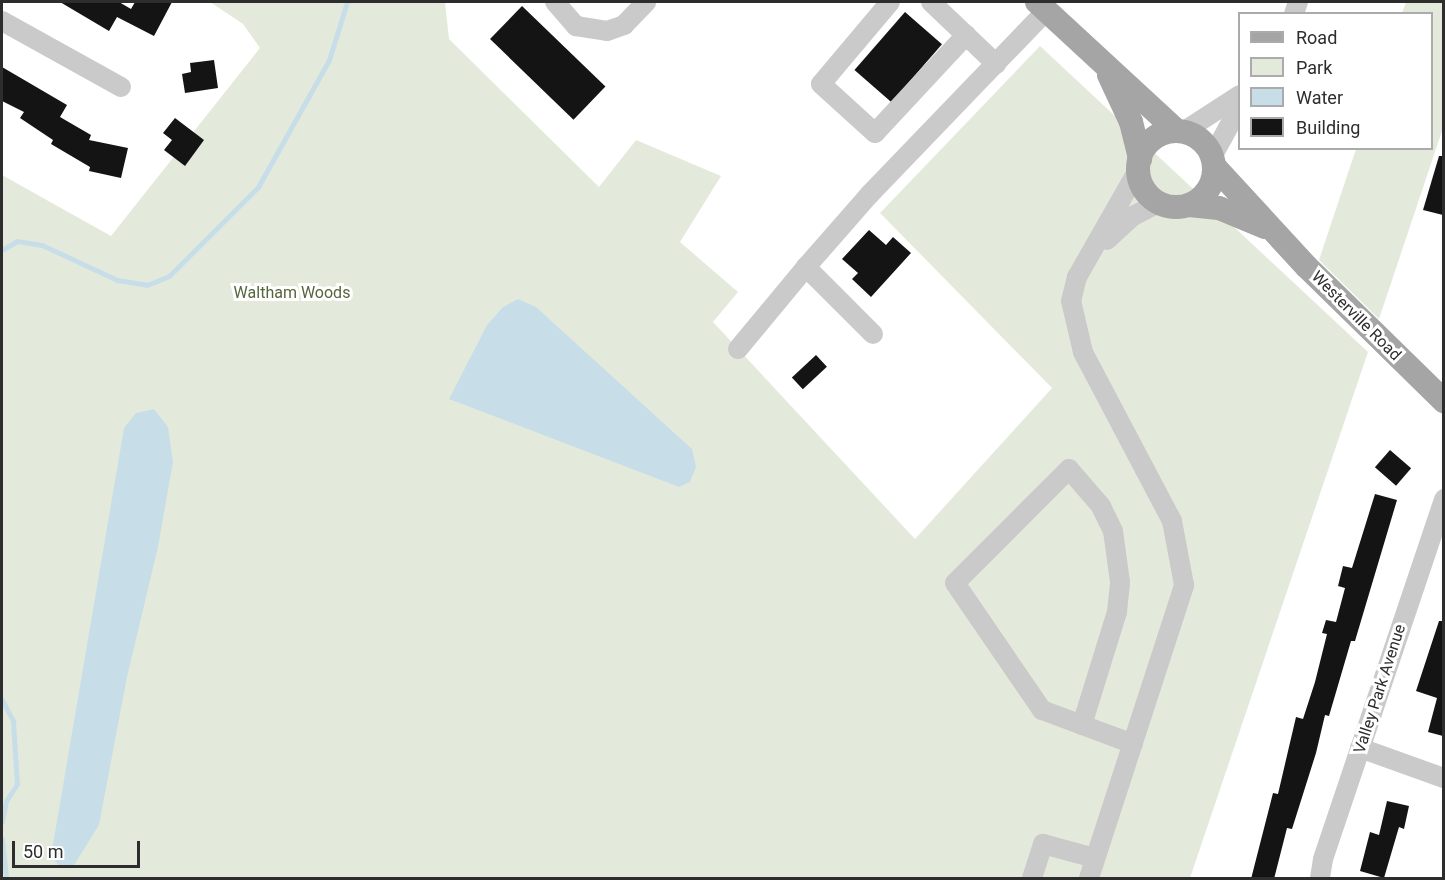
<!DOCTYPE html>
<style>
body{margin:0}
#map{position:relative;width:1445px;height:880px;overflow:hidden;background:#fff;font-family:Roboto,sans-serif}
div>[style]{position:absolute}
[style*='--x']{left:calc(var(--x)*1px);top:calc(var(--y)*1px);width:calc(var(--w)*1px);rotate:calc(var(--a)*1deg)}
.green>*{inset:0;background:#e4eadb}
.water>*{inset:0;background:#c7dee9}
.stream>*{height:5px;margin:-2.5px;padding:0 2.5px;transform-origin:2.5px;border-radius:2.5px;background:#c7dee9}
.building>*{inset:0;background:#141414;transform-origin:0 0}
.minor>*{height:20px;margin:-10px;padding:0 10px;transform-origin:10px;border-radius:10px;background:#cacaca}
.major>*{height:24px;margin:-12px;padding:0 12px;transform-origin:12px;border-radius:12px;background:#a5a5a5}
.major>.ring{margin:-12px;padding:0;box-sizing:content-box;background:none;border:24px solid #a5a5a5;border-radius:50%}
span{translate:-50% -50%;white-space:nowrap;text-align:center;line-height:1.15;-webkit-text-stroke:6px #fff;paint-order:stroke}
.park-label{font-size:16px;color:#53663d}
.street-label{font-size:16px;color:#2d2d2d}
.frame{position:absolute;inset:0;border:3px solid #2d2d2d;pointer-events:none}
.legend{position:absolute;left:1238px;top:12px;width:195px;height:138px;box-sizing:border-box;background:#fff;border:2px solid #ababab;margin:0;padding:8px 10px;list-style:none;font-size:18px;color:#2d2d2d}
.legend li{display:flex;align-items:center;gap:12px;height:30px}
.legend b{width:30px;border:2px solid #ababab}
.scale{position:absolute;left:12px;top:841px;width:128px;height:27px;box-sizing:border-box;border:3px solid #2d2d2d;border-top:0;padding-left:8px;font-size:18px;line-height:21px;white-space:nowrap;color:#2d2d2d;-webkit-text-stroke:4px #fff;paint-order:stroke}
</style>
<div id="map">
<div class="green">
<i style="clip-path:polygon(210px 2px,445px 2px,449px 39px,599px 187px,636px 140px,721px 176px,680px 242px,738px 292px,713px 322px,915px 539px,1052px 388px,880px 213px,1040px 46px,1368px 352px,1190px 878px,2px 878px,2px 175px,111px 236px,260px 48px,243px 24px)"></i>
<i style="clip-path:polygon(1406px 2px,1443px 2px,1443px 128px,1379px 319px,1319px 260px,1356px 149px,1432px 148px,1432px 14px,1402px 13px)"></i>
</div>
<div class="water">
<i style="clip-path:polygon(518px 299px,536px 307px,692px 449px,696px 467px,690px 482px,679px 487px,449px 399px,487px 325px,503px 307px)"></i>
<i style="clip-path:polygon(154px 409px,168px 427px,173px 462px,158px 547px,127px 677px,99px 825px,73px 867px,60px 867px,51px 856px,124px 428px,136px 413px)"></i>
</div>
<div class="stream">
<i style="--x:2;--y:250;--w:17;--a:-31"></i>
<i style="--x:17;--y:241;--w:25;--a:9"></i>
<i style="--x:42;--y:245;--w:83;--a:25"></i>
<i style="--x:117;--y:280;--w:30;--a:9"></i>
<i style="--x:147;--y:285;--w:24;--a:-22"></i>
<i style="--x:169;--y:276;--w:126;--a:-45"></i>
<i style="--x:258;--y:187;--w:145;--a:-60.8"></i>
<i style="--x:329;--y:60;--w:61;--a:-72.8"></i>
<i style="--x:2;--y:700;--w:24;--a:62"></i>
<i style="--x:13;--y:721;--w:63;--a:86.4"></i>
<i style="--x:17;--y:784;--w:20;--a:123"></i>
<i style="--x:6;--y:801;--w:21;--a:101"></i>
<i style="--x:2;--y:839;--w:39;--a:84"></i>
</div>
<div class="building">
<i style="clip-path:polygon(60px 2px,119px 2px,131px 9px,135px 2px,172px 2px,154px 36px,117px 17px,109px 31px)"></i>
<i style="left:522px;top:6px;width:116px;height:46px;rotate:44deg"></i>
<i style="left:905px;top:12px;width:49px;height:77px;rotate:41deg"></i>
<i style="clip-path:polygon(214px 60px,218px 88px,185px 93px,182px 74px,191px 72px,190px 63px)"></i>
<i style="clip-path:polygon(2px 67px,67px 105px,60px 117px,91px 135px,89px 140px,128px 148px,121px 178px,89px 171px,90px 167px,51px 144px,53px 140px,20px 118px,24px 112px,2px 101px)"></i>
<i style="clip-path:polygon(175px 118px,204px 140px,185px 166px,164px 150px,172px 140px,163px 133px)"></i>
<i style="clip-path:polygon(1439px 156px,1443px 156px,1443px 215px,1423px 210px)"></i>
<i style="clip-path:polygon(869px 230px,886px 245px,893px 237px,911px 253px,871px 297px,852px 279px,858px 273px,842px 259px)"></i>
<i style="left:816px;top:355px;width:16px;height:33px;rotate:47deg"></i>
<i style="left:1390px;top:450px;width:28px;height:23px;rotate:41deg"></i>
<i style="clip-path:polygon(1375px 494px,1397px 500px,1355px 641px,1351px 641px,1329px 716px,1325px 715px,1316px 753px,1292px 829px,1287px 828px,1274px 879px,1251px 879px,1273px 793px,1278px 794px,1296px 717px,1303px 719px,1315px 682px,1327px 634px,1322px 633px,1326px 620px,1336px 622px,1345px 588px,1338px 586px,1343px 566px,1352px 568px)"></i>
<i style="clip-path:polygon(1439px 621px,1443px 621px,1443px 736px,1428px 732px,1437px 698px,1416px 691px)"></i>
<i style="clip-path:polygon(1387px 801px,1409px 806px,1404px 829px,1399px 827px,1384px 878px,1360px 871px,1370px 832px,1379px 835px)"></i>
</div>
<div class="minor">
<i style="--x:555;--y:2;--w:32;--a:49"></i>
<i style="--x:576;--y:26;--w:31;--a:9"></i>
<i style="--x:607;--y:31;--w:18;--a:-19"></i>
<i style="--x:624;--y:25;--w:32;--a:-46"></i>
<i style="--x:890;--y:2;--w:107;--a:130.1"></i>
<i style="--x:821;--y:84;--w:73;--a:42.2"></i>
<i style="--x:875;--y:133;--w:134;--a:-47.1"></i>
<i style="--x:931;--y:2;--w:90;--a:43.6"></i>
<i style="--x:1294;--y:14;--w:13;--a:-72"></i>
<i style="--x:2;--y:21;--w:136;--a:29"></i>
<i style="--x:1183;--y:132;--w:68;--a:-33"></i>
<i style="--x:1212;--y:157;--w:58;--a:-61.2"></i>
<i style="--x:1107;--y:240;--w:35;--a:-43"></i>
<i style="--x:1133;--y:216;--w:29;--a:-27"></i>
<i style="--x:873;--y:334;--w:95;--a:-135"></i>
<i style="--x:806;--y:267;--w:96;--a:-48.8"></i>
<i style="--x:869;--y:195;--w:255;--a:-46.1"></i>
<i style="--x:738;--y:349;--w:107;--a:-50.3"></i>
<i style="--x:1082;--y:725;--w:118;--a:-72.8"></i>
<i style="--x:1117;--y:612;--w:30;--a:-84"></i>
<i style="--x:1120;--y:582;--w:51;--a:-97.8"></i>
<i style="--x:1113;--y:531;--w:28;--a:-116"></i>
<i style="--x:1101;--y:506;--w:49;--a:-130.9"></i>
<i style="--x:1069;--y:469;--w:161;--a:135"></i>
<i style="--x:955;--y:583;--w:154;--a:55.6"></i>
<i style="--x:1042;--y:710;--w:97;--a:20.5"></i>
<i style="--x:1360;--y:748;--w:89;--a:19.7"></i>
<i style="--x:1032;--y:878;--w:36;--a:-72"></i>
<i style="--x:1043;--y:844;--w:54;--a:15.1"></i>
<i style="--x:1089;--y:878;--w:308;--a:-72"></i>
<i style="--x:1184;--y:585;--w:65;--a:-100.6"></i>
<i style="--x:1172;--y:521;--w:191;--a:-117.8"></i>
<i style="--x:1083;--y:352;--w:52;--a:-103.2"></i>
<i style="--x:1071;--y:301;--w:25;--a:-76"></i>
<i style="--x:1077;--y:277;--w:123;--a:-60.3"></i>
<i style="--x:1320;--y:878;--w:19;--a:-81"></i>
<i style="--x:1323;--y:859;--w:380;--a:-71.4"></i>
</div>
<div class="major">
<i style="--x:1037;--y:2;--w:190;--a:42.7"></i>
<i style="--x:1109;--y:75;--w:52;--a:64.9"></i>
<i style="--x:1131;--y:122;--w:38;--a:76"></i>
<i class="ring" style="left:1138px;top:131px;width:52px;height:52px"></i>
<i style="--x:1214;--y:166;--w:137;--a:47.4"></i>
<i style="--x:1307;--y:267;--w:192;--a:44.4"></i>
<i style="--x:1189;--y:205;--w:30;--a:6"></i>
<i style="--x:1219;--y:208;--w:50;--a:22.4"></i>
</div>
<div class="park-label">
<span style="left:292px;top:293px">Waltham Woods</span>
</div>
<div class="street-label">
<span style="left:1356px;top:316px;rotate:45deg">Westerville Road</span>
<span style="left:1380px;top:689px;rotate:-72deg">Valley Park Avenue</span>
</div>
<div class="frame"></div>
<ul class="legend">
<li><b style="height:8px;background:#a5a5a5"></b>Road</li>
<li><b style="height:16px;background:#e4eadb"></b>Park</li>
<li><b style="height:16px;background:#c7dee9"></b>Water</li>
<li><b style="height:16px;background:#141414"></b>Building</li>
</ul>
<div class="scale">50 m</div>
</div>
